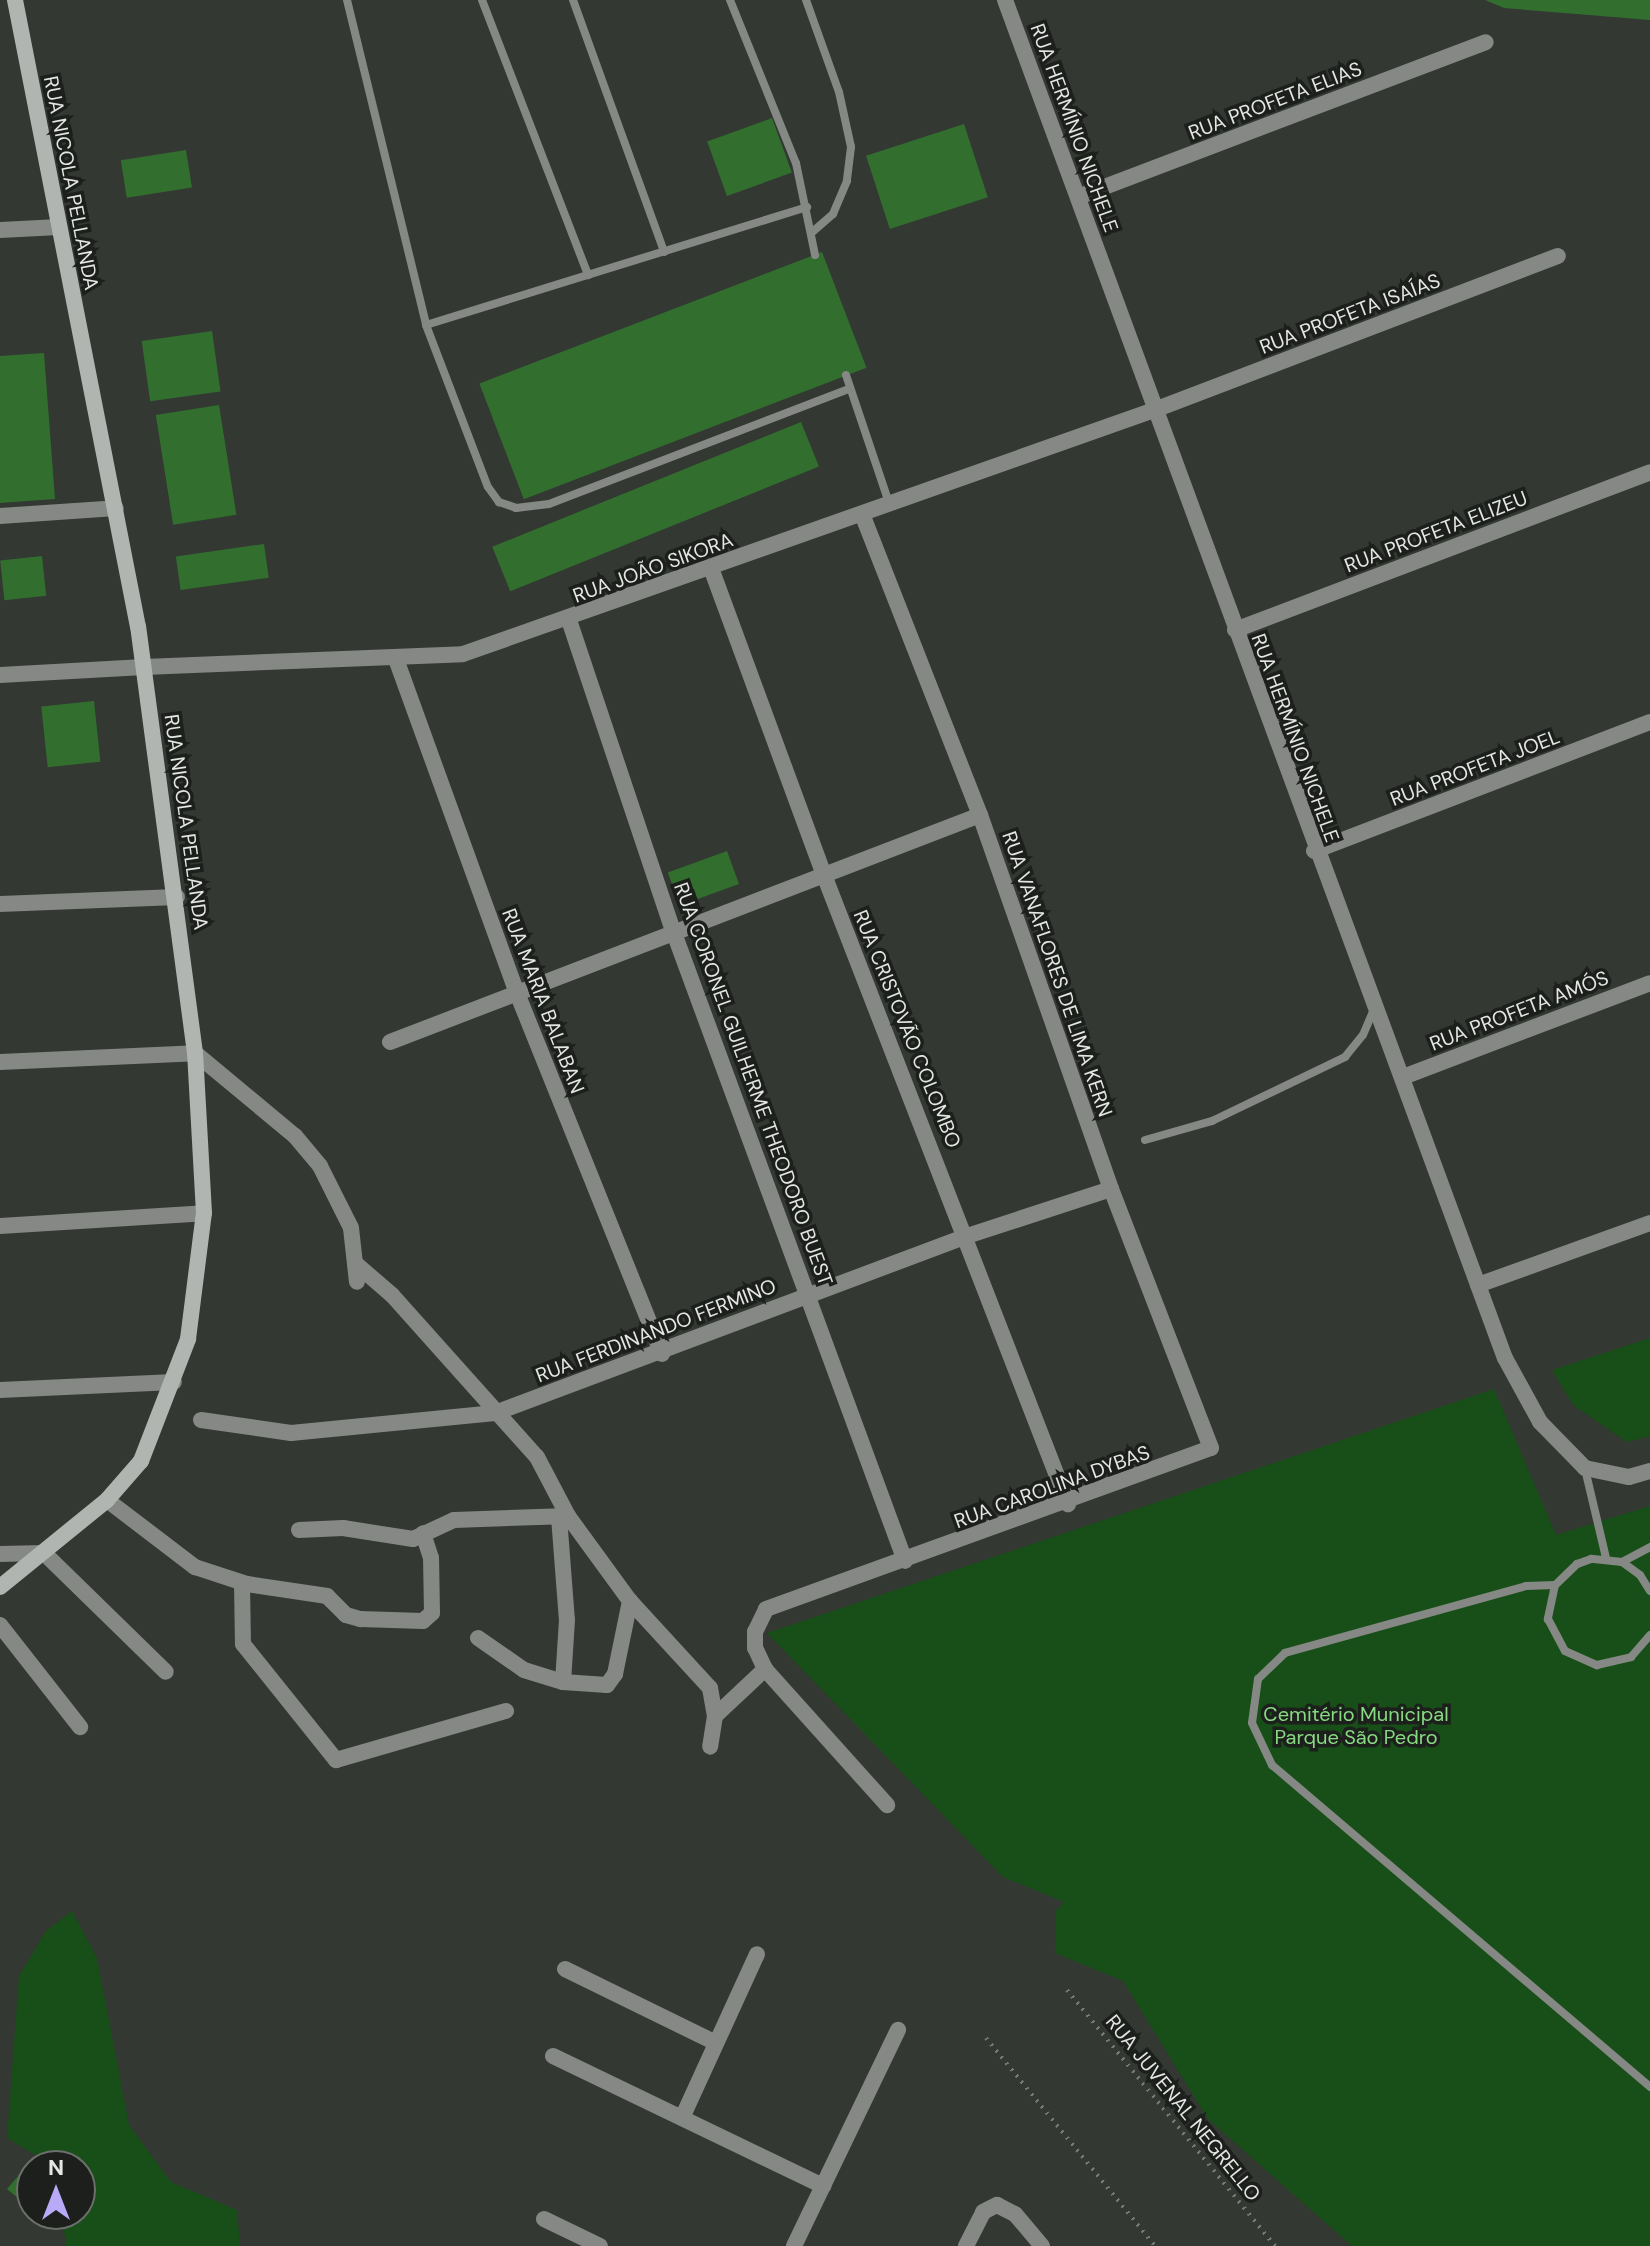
<!DOCTYPE html>
<meta charset="utf-8">
<style>
body{margin:0}
#map{position:relative;width:1650px;height:2246px;overflow:hidden;background:#333832;font-family:"DM Sans",sans-serif}
div>[style]{position:absolute}
[style*='--x']{left:calc(var(--x)*1px);top:calc(var(--y)*1px);width:calc(var(--w)*1px);rotate:calc(var(--a)*1deg)}
.green>*{inset:0;background:#184e17}
.building>*{inset:0;background:#326f2f;transform-origin:0 0}
.path>*{height:4px;margin-top:-2px;transform-origin:0;background:repeating-linear-gradient(90deg,#767a75 0 2px,transparent 0 8px)}
.service>*{height:8px;margin:-4px;padding:0 4px;transform-origin:4px;border-radius:4px;background:#858885}
.minor>*{height:16px;margin:-8px;padding:0 8px;transform-origin:8px;border-radius:8px;background:#858885}
.tertiary>*{height:16px;margin:-8px;padding:0 8px;transform-origin:8px;border-radius:8px;background:#858885}
.secondary>*{height:16px;margin:-8px;padding:0 8px;transform-origin:8px;border-radius:8px;background:#b1b5b1}
span{translate:-50% -50%;white-space:nowrap;text-align:center;line-height:1.15;-webkit-text-stroke:7px #1c1f1c;paint-order:stroke}
.street-label{font-size:20px;color:#e4e7e4}
.park-label{font-size:20px;color:#87da82}
.north{position:absolute;left:16px;top:2150px;width:80px;height:80px;box-sizing:border-box;background:#1c1f1c;border:2px solid #6c6f6c;border-radius:50%;rotate:0deg;font-size:22px;font-weight:700;line-height:32px;text-align:center;color:#e4e7e4}
.north::after{content:'';display:block;margin:auto;width:28px;height:36px;background:#b9aaf7;clip-path:polygon(50% 0,100% 100%,50% 72%,0 100%)}
</style>
<div id="map">
<div class="green">
<i style="clip-path:polygon(1650px 1338px,1650px 1436px,1627px 1442px,1573px 1405px,1552px 1370px)"></i>
<i style="clip-path:polygon(1494px 1389px,1556px 1535px,1650px 1506px,1650px 2246px,1352px 2246px,1208px 2119px,1123px 1981px,1055px 1953px,1056px 1911px,1064px 1902px,1003px 1877px,767px 1633px)"></i>
<i style="clip-path:polygon(72px 1911px,97px 1958px,129px 2125px,171px 2182px,237px 2210px,240px 2246px,66px 2246px,62px 2214px,80px 2214px,80px 2166px,54px 2166px,7px 2138px,19px 1976px,46px 1931px)"></i>
</div>
<div class="building">
<i style="clip-path:polygon(1485px 0,1650px 0,1650px 20px,1504px 8px)"></i>
<i style="left:772px;top:118px;width:58px;height:69px;rotate:70deg"></i>
<i style="left:964px;top:124px;width:77px;height:103px;rotate:72deg"></i>
<i style="left:186px;top:150px;width:38px;height:66px;rotate:81deg"></i>
<i style="left:822px;top:252px;width:124px;height:367px;rotate:69deg"></i>
<i style="left:212px;top:331px;width:61px;height:71px;rotate:82deg"></i>
<i style="clip-path:polygon(44px 353px,55px 499px,0 503px,0 356px)"></i>
<i style="left:219px;top:405px;width:111px;height:64px;rotate:81deg"></i>
<i style="left:801px;top:422px;width:48px;height:333px;rotate:68deg"></i>
<i style="left:264px;top:544px;width:34px;height:89px;rotate:82deg"></i>
<i style="left:42px;top:556px;width:40px;height:42px;rotate:84deg"></i>
<i style="left:94px;top:701px;width:61px;height:53px;rotate:84deg"></i>
<i style="left:727px;top:851px;width:35px;height:63px;rotate:70deg"></i>
<i style="clip-path:polygon(31px 2161px,37px 2166px,32px 2166px,32px 2191px,23px 2202px,7px 2189px)"></i>
</div>
<div class="path">
<i style="--x:1067;--y:1990;--w:330;--a:50.9"></i>
<i style="--x:986;--y:2038;--w:268;--a:50.9"></i>
</div>
<div class="service">
<i style="--x:347;--y:0;--w:334;--a:76.3"></i>
<i style="--x:426;--y:325;--w:173;--a:69.1"></i>
<i style="--x:488;--y:487;--w:19;--a:54"></i>
<i style="--x:499;--y:502;--w:18;--a:19"></i>
<i style="--x:516;--y:508;--w:33;--a:-7"></i>
<i style="--x:549;--y:504;--w:321;--a:-21"></i>
<i style="--x:482;--y:0;--w:295;--a:68.9"></i>
<i style="--x:573;--y:0;--w:268;--a:70.1"></i>
<i style="--x:730;--y:0;--w:176;--a:68"></i>
<i style="--x:796;--y:163;--w:94;--a:78.3"></i>
<i style="--x:806;--y:0;--w:98;--a:70.3"></i>
<i style="--x:839;--y:92;--w:56;--a:77.7"></i>
<i style="--x:851;--y:147;--w:34;--a:97"></i>
<i style="--x:847;--y:181;--w:36;--a:113"></i>
<i style="--x:833;--y:214;--w:28;--a:139"></i>
<i style="--x:426;--y:325;--w:399;--a:-17.2"></i>
<i style="--x:846;--y:375;--w:135;--a:71.4"></i>
<i style="--x:1145;--y:1140;--w:70;--a:-15.8"></i>
<i style="--x:1212;--y:1121;--w:148;--a:-25.7"></i>
<i style="--x:1345;--y:1057;--w:28;--a:-51"></i>
<i style="--x:1363;--y:1035;--w:28;--a:-67"></i>
<i style="--x:1585;--y:1469;--w:91;--a:76.7"></i>
<i style="--x:1622;--y:1562;--w:32;--a:-28"></i>
<i style="--x:1555;--y:1585;--w:29;--a:178"></i>
<i style="--x:1526;--y:1586;--w:250;--a:164.5"></i>
<i style="--x:1285;--y:1653;--w:37;--a:136"></i>
<i style="--x:1258;--y:1679;--w:44;--a:97.8"></i>
<i style="--x:1252;--y:1723;--w:47;--a:64.5"></i>
<i style="--x:1272;--y:1765;--w:497;--a:40.4"></i>
<i style="--x:1650;--y:1591;--w:19;--a:-122"></i>
<i style="--x:1640;--y:1575;--w:22;--a:-144"></i>
<i style="--x:1622;--y:1562;--w:31;--a:-174"></i>
<i style="--x:1591;--y:1559;--w:15;--a:160"></i>
<i style="--x:1577;--y:1564;--w:30;--a:136"></i>
<i style="--x:1555;--y:1585;--w:35;--a:102"></i>
<i style="--x:1548;--y:1619;--w:36;--a:62"></i>
<i style="--x:1565;--y:1651;--w:35;--a:24"></i>
<i style="--x:1597;--y:1665;--w:35;--a:-13"></i>
<i style="--x:1631;--y:1657;--w:29;--a:-49"></i>
</div>
<div class="minor">
<i style="--x:1078;--y:197;--w:436;--a:-20.8"></i>
<i style="--x:0;--y:230;--w:59;--a:-2.9"></i>
<i style="--x:1157;--y:409;--w:429;--a:-20.9"></i>
<i style="--x:0;--y:516;--w:116;--a:-3.9"></i>
<i style="--x:711;--y:568;--w:327;--a:69.8"></i>
<i style="--x:824;--y:875;--w:675;--a:68.8"></i>
<i style="--x:569;--y:620;--w:330;--a:71.5"></i>
<i style="--x:674;--y:933;--w:669;--a:69.8"></i>
<i style="--x:1235;--y:630;--w:444;--a:-20.8"></i>
<i style="--x:396;--y:659;--w:355;--a:70.1"></i>
<i style="--x:517;--y:993;--w:389;--a:68.1"></i>
<i style="--x:0;--y:675;--w:144;--a:-3.2"></i>
<i style="--x:1314;--y:851;--w:360;--a:-21"></i>
<i style="--x:0;--y:904;--w:177;--a:-2.3"></i>
<i style="--x:390;--y:1042;--w:632;--a:-21.04"></i>
<i style="--x:0;--y:1062;--w:195;--a:-2.6"></i>
<i style="--x:195;--y:1053;--w:130;--a:39.7"></i>
<i style="--x:295;--y:1136;--w:39;--a:50"></i>
<i style="--x:320;--y:1166;--w:69;--a:63.4"></i>
<i style="--x:351;--y:1228;--w:54;--a:83.7"></i>
<i style="--x:1403;--y:1077;--w:264;--a:-20.8"></i>
<i style="--x:0;--y:1226;--w:204;--a:-3.6"></i>
<i style="--x:355;--y:1263;--w:49;--a:40.9"></i>
<i style="--x:392;--y:1295;--w:217;--a:48.2"></i>
<i style="--x:537;--y:1457;--w:67;--a:62.3"></i>
<i style="--x:568;--y:1516;--w:105;--a:53.9"></i>
<i style="--x:630;--y:1601;--w:118;--a:47.4"></i>
<i style="--x:710;--y:1688;--w:28;--a:80"></i>
<i style="--x:715;--y:1716;--w:31;--a:99"></i>
<i style="--x:1478;--y:1285;--w:183;--a:-19.8"></i>
<i style="--x:0;--y:1390;--w:174;--a:-2.6"></i>
<i style="--x:201;--y:1420;--w:91;--a:8.2"></i>
<i style="--x:291;--y:1433;--w:205;--a:-5.6"></i>
<i style="--x:495;--y:1413;--w:504;--a:-20.56"></i>
<i style="--x:967;--y:1236;--w:151;--a:-18.1"></i>
<i style="--x:107;--y:1500;--w:111;--a:37.3"></i>
<i style="--x:195;--y:1567;--w:55;--a:18.1"></i>
<i style="--x:247;--y:1584;--w:81;--a:8.5"></i>
<i style="--x:327;--y:1596;--w:27;--a:45"></i>
<i style="--x:346;--y:1615;--w:15;--a:16"></i>
<i style="--x:360;--y:1619;--w:63;--a:1.8"></i>
<i style="--x:423;--y:1621;--w:12;--a:-42"></i>
<i style="--x:432;--y:1613;--w:55;--a:-91"></i>
<i style="--x:431;--y:1558;--w:26;--a:-108"></i>
<i style="--x:559;--y:1517;--w:103;--a:85.6"></i>
<i style="--x:567;--y:1620;--w:62;--a:93.7"></i>
<i style="--x:299;--y:1530;--w:44;--a:-2.6"></i>
<i style="--x:343;--y:1528;--w:71;--a:8.9"></i>
<i style="--x:413;--y:1539;--w:45;--a:-24.9"></i>
<i style="--x:454;--y:1520;--w:114;--a:-2"></i>
<i style="--x:0;--y:1554;--w:44;--a:-1.3"></i>
<i style="--x:44;--y:1553;--w:170;--a:44.3"></i>
<i style="--x:242;--y:1583;--w:61;--a:89.1"></i>
<i style="--x:243;--y:1644;--w:149;--a:51.3"></i>
<i style="--x:336;--y:1760;--w:177;--a:-16.1"></i>
<i style="--x:0;--y:1625;--w:130;--a:51.9"></i>
<i style="--x:478;--y:1638;--w:56;--a:34.8"></i>
<i style="--x:524;--y:1670;--w:41;--a:17.1"></i>
<i style="--x:563;--y:1682;--w:44;--a:3.9"></i>
<i style="--x:607;--y:1685;--w:14;--a:-54"></i>
<i style="--x:615;--y:1674;--w:75;--a:-78.4"></i>
<i style="--x:765;--y:1669;--w:183;--a:48.1"></i>
<i style="--x:715;--y:1716;--w:69;--a:-43.2"></i>
<i style="--x:765;--y:1669;--w:23;--a:-115"></i>
<i style="--x:755;--y:1648;--w:16;--a:-90"></i>
<i style="--x:755;--y:1632;--w:25;--a:-64"></i>
<i style="--x:766;--y:1609;--w:473;--a:-19.9"></i>
<i style="--x:1211;--y:1448;--w:278;--a:-111.1"></i>
<i style="--x:1111;--y:1189;--w:396;--a:-109.3"></i>
<i style="--x:980;--y:815;--w:323;--a:-111.4"></i>
<i style="--x:565;--y:1969;--w:168;--a:26.1"></i>
<i style="--x:553;--y:2056;--w:300;--a:25.7"></i>
<i style="--x:682;--y:2118;--w:180;--a:-65.4"></i>
<i style="--x:544;--y:2219;--w:62;--a:25.7"></i>
<i style="--x:794;--y:2246;--w:240;--a:-64.3"></i>
<i style="--x:966;--y:2246;--w:38;--a:-63"></i>
<i style="--x:983;--y:2212;--w:16;--a:-27"></i>
<i style="--x:997;--y:2205;--w:20;--a:27"></i>
<i style="--x:1015;--y:2214;--w:42;--a:49.8"></i>
</div>
<div class="tertiary">
<i style="--x:1005;--y:0;--w:1447;--a:69.79"></i>
<i style="--x:1505;--y:1358;--w:73;--a:61.3"></i>
<i style="--x:1540;--y:1422;--w:64;--a:45.6"></i>
<i style="--x:1585;--y:1468;--w:45;--a:11.6"></i>
<i style="--x:1629;--y:1477;--w:22;--a:-16"></i>
<i style="--x:144;--y:667;--w:319;--a:-2.3"></i>
<i style="--x:463;--y:654;--w:736;--a:-19.44"></i>
</div>
<div class="secondary">
<i style="--x:0;--y:1587;--w:138;--a:-39.1"></i>
<i style="--x:107;--y:1500;--w:52;--a:-48.9"></i>
<i style="--x:141;--y:1461;--w:131;--a:-68.9"></i>
<i style="--x:188;--y:1339;--w:127;--a:-82.8"></i>
<i style="--x:204;--y:1213;--w:160;--a:-93.2"></i>
<i style="--x:195;--y:1053;--w:430;--a:-97.6"></i>
<i style="--x:138;--y:627;--w:639;--a:-101.1"></i>
</div>
<div class="street-label">
<span style="left:1275px;top:101px;rotate:-21deg">RUA PROFETA ELIAS</span>
<span style="left:1074px;top:128px;rotate:70deg">RUA HERMÍNIO NICHELE</span>
<span style="left:71px;top:183px;rotate:79deg">RUA NICOLA PELLANDA</span>
<span style="left:1350px;top:314px;rotate:-21deg">RUA PROFETA ISAÍAS</span>
<span style="left:1436px;top:532px;rotate:-21deg">RUA PROFETA ELIZEU</span>
<span style="left:653px;top:568px;rotate:-20deg">RUA JOÃO SIKORA</span>
<span style="left:1295px;top:738px;rotate:70deg">RUA HERMÍNIO NICHELE</span>
<span style="left:1475px;top:768px;rotate:-21deg">RUA PROFETA JOEL</span>
<span style="left:186px;top:822px;rotate:82deg">RUA NICOLA PELLANDA</span>
<span style="left:1057px;top:974px;rotate:71deg">RUA VANAFLORES DE LIMA KERN</span>
<span style="left:543px;top:1001px;rotate:69deg">RUA MARIA BALABAN</span>
<span style="left:1519px;top:1011px;rotate:-21deg">RUA PROFETA AMÓS</span>
<span style="left:907px;top:1029px;rotate:68deg">RUA CRISTOVÃO COLOMBO</span>
<span style="left:753px;top:1084px;rotate:70deg">RUA CORONEL GUILHERME THEODORO BUEST</span>
<span style="left:656px;top:1331px;rotate:-21deg">RUA FERDINANDO FERMINO</span>
<span style="left:1052px;top:1487px;rotate:-20deg">RUA CAROLINA DYBAS</span>
<span style="left:1183px;top:2108px;rotate:51deg">RUA JUVENAL NEGRELLO</span>
</div>
<div class="park-label">
<span style="left:1356px;top:1726px">Cemitério Municipal<br>Parque São Pedro</span>
</div>
<div class="north">N</div>
</div>
